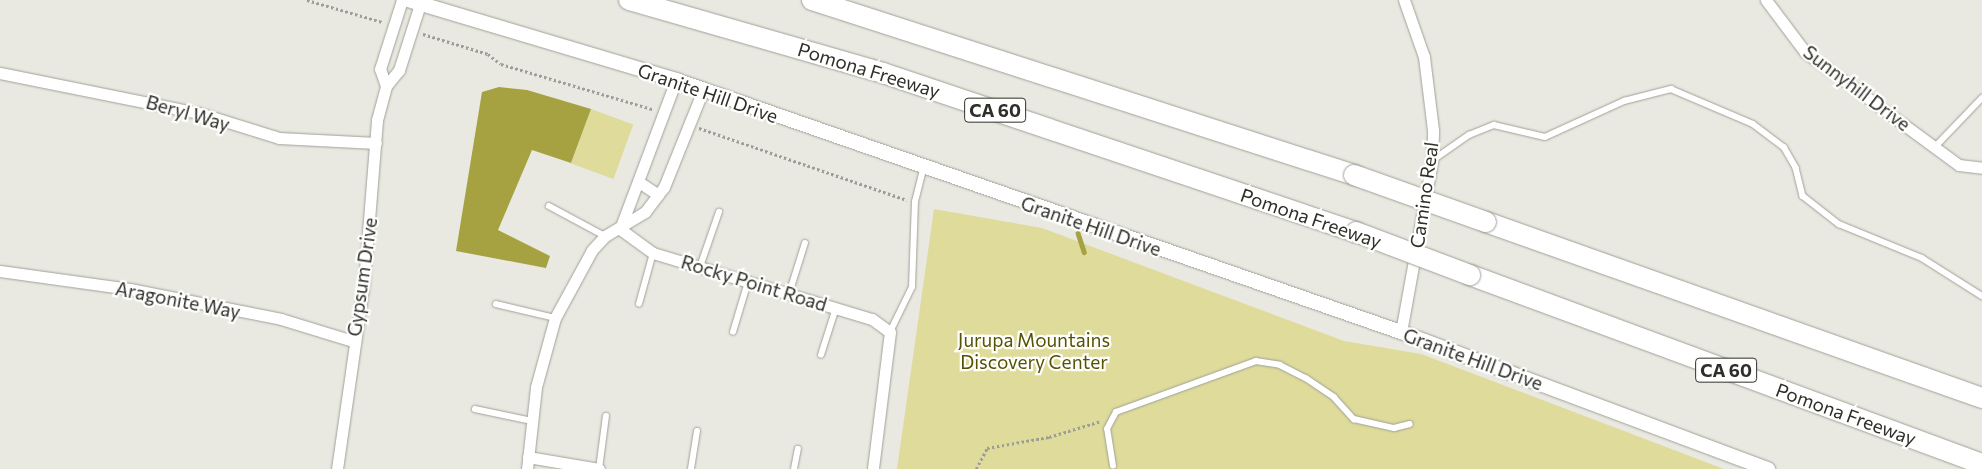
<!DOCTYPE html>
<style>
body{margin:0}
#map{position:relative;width:1982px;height:469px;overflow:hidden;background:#e9e9e1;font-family:Commissioner,sans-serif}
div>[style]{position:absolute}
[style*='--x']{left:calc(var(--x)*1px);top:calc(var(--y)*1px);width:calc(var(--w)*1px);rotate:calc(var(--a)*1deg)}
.green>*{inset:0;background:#dedb9b;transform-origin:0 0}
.water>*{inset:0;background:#a7a241}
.stream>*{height:4.5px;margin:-2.25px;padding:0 2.25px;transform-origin:2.25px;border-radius:2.25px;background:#a7a241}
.path>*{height:2.5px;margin-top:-1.25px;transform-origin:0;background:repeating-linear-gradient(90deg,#9e9e98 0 2.5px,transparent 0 5px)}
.roads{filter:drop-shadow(0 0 1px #a1a099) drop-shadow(0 0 1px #a1a099)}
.service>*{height:5.5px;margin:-2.75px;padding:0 2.75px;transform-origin:2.75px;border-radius:2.75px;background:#fff}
.minor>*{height:11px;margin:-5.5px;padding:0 5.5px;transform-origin:5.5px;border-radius:5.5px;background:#fff}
.tertiary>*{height:14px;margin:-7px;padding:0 7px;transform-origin:7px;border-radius:7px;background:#fff}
.motorway>*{height:20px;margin:-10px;padding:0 10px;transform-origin:10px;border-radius:10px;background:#fff}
.bridges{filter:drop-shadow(0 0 1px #a1a099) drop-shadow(0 0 1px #a1a099)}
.motorway-bridge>*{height:20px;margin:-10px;padding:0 10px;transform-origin:10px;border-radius:10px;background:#fff}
span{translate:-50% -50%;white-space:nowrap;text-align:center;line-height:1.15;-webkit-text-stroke:4.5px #fffffe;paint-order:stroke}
.shield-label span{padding:1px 4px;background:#fffffe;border:1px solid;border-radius:4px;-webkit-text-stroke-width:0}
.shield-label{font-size:18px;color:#2e2e2b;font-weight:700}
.street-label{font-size:19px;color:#2e2e2b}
.park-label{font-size:19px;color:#565205}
</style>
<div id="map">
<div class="green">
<i style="left:591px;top:109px;width:45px;height:58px;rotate:20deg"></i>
<i style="clip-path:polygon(934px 209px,1042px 228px,1344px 341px,1421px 354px,1724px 469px,897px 469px)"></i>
</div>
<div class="water">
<i style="clip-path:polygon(499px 87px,527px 90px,591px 109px,571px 163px,532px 150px,498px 230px,550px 256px,546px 268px,456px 251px,482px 92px)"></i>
</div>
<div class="stream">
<i style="--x:1078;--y:233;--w:20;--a:72"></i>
</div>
<div class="path">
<i style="--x:307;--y:0;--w:78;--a:16.3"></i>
<i style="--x:423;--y:34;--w:68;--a:17.1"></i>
<i style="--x:488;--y:54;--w:16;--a:38"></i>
<i style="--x:501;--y:64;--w:158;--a:16.6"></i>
<i style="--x:699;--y:128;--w:220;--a:19.1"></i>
<i style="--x:976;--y:469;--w:24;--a:-62"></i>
<i style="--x:987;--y:448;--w:63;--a:-10.1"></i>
<i style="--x:1049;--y:437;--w:54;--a:-17.1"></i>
</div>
<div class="roads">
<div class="service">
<i style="--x:1935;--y:147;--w:68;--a:-46.2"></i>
<i style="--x:1433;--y:160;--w:44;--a:-34.8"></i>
<i style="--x:1469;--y:135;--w:27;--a:-22"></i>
<i style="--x:1494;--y:125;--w:52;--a:13.2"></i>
<i style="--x:1545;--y:137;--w:87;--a:-24.5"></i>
<i style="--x:1624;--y:101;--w:49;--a:-14.3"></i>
<i style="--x:1671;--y:89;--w:89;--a:23.1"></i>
<i style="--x:1753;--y:124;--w:39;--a:37"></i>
<i style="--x:1784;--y:147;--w:24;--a:60"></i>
<i style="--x:1796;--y:168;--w:29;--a:76"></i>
<i style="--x:1803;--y:196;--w:46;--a:37.9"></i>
<i style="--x:1839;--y:224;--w:90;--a:22.3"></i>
<i style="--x:1922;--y:258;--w:71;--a:32.3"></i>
<i style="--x:549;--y:206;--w:64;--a:28.2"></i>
<i style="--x:700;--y:267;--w:58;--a:-70.9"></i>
<i style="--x:789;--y:294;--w:53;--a:-72.6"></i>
<i style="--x:496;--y:304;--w:61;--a:13.3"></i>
<i style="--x:639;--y:304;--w:53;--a:-74.6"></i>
<i style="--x:733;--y:332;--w:52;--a:-73.3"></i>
<i style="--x:890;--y:332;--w:50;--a:-63.9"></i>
<i style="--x:912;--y:287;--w:85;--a:-88"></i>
<i style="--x:915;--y:202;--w:34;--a:-76"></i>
<i style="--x:821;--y:355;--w:49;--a:-72.3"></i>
<i style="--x:475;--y:409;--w:58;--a:11.9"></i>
<i style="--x:1113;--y:466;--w:37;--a:-99"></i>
<i style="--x:1107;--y:429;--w:19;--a:-62"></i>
<i style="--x:1116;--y:412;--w:149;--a:-20"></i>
<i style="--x:1256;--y:361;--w:24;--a:9"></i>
<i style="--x:1280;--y:365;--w:29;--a:27"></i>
<i style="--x:1306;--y:378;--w:34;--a:34"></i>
<i style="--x:1334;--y:397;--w:30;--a:48"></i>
<i style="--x:1354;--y:419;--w:41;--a:12.7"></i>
<i style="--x:1394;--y:428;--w:16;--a:-14"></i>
<i style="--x:599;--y:469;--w:53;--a:-82.5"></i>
<i style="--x:691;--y:469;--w:38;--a:-81"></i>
<i style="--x:794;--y:469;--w:20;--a:-79"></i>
</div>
<div class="minor">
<i style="--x:1766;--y:0;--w:65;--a:53.1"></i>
<i style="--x:1805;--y:52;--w:191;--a:36.3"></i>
<i style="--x:1959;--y:165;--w:23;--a:7"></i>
<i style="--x:0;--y:73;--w:203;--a:11.4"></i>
<i style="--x:199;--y:113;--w:84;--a:17.4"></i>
<i style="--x:279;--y:138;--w:97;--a:3"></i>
<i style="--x:386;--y:86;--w:18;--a:-109"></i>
<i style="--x:380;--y:69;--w:72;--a:-72.3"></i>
<i style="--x:639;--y:182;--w:23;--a:34"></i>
<i style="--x:620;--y:229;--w:41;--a:36"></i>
<i style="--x:653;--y:253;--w:229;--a:16.8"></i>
<i style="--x:872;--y:319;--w:22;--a:36"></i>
<i style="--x:890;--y:332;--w:138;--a:97.1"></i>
<i style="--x:620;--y:229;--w:159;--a:-69.4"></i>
<i style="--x:0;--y:271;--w:131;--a:7.9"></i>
<i style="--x:130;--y:289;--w:154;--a:11.2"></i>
<i style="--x:281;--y:319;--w:75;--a:17"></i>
<i style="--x:1401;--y:332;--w:173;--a:-79.7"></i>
<i style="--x:1432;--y:162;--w:32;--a:-88"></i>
<i style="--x:1433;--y:130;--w:74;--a:-97"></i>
<i style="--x:1424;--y:57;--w:60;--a:-109.3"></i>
<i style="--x:528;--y:457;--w:72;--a:9.6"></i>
<i style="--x:337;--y:469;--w:189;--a:-81.8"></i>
<i style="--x:364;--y:282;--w:163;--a:-85.4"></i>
<i style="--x:377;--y:120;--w:35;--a:-75"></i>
<i style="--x:386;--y:86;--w:21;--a:-51"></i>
<i style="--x:399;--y:70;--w:69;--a:-72.3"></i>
<i style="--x:527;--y:469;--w:82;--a:-83.7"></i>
<i style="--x:536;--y:387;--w:72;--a:-74.6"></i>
<i style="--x:555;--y:318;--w:77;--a:-61.4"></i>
<i style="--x:592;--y:250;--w:19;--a:-47"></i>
<i style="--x:605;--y:236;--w:47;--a:-31"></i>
<i style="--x:645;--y:212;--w:31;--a:-53"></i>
<i style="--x:664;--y:187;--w:105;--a:-68.1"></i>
</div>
<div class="tertiary">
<i style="--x:408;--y:0;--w:280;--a:16.6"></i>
<i style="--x:676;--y:80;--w:768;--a:19.17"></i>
<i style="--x:1401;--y:332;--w:392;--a:20.5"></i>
</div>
<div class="motorway">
<i style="--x:629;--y:0;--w:264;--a:16"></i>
<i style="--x:883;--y:73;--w:499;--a:18.6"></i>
<i style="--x:812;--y:0;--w:570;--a:17.89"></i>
<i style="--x:1486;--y:222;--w:526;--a:19.54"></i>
<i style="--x:1470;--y:275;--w:546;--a:20.26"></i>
</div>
</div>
<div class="bridges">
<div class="motorway-bridge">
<i style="--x:1354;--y:175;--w:140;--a:19.6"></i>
<i style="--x:1356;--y:232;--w:122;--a:20.7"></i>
</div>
</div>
<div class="shield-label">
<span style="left:995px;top:110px">CA 60</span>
<span style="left:1726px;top:370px">CA 60</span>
</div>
<div class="street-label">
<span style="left:869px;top:70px;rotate:17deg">Pomona Freeway</span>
<span style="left:1857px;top:88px;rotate:37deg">Sunnyhill Drive</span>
<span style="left:708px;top:93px;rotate:19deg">Granite Hill Drive</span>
<span style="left:188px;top:113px;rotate:16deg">Beryl Way</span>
<span style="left:1424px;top:195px;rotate:-82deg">Camino Real</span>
<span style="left:1311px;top:218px;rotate:19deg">Pomona Freeway</span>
<span style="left:1091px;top:226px;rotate:19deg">Granite Hill Drive</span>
<span style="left:362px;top:277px;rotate:-82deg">Gypsum Drive</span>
<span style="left:754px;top:283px;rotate:17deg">Rocky Point Road</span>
<span style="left:178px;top:300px;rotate:11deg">Aragonite Way</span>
<span style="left:1473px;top:359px;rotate:20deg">Granite Hill Drive</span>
<span style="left:1846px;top:414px;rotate:20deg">Pomona Freeway</span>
</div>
<div class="park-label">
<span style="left:1034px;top:351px">Jurupa Mountains<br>Discovery Center</span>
</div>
</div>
